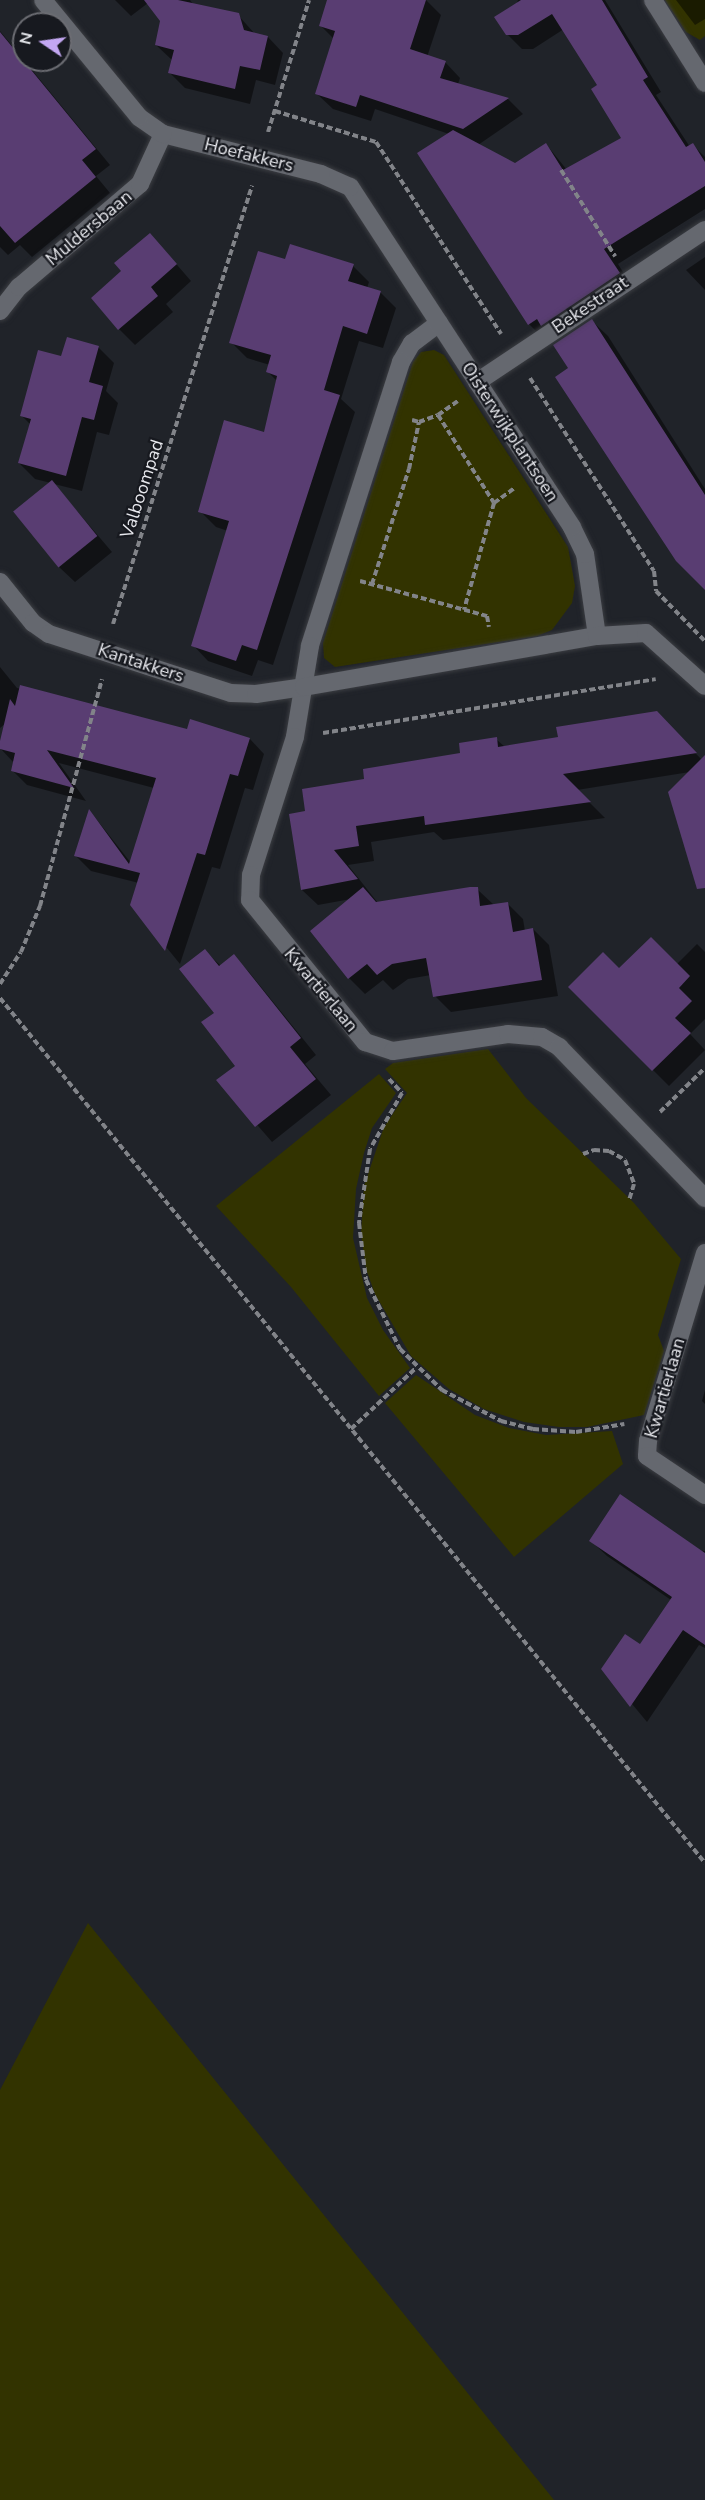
<!DOCTYPE html>
<style>
body{margin:0}
#map{position:relative;width:705px;height:2500px;overflow:hidden;background:#202329;font-family:"Nunito Sans",sans-serif}
div>[style]{position:absolute}
[style*='--x']{left:calc(var(--x)*1px);top:calc(var(--y)*1px);width:calc(var(--w)*1px);rotate:calc(var(--a)*1deg)}
.green>*{inset:0;background:#323300}
.shadow>*{inset:0;background:#0007}
.building>*{inset:0;background:#593d72;transform-origin:0 0}
.path>*{height:4px;margin-top:-2px;transform-origin:0;background:repeating-linear-gradient(90deg,#828489 0 6px,transparent 0 9px)}
.roads{filter:drop-shadow(0 0 2px #3b3d42) drop-shadow(0 0 2px #3b3d42)}
.minor>*{height:18px;margin:-9px;padding:0 9px;transform-origin:9px;border-radius:9px;background:#65686f}
span{translate:-50% -50%;white-space:nowrap;text-align:center;line-height:1.15;-webkit-text-stroke:4.5px #17191f;paint-order:stroke}
.street-label{font-size:18px;color:#e8e9ee}
.north{position:absolute;left:12px;top:12px;width:60px;height:60px;box-sizing:border-box;background:#17191f;border:2px solid #6b6c72;border-radius:50%;rotate:283deg;font-size:16px;font-weight:700;line-height:24px;text-align:center;color:#e8e9ee}
.north::after{content:'';display:block;margin:auto;width:21px;height:27px;background:#c3a7f2;clip-path:polygon(50% 0,100% 100%,50% 72%,0 100%)}
</style>
<div id="map">
<div class="green">
<i style="clip-path:polygon(665px 0,705px 0,705px 36px,700px 40px,686px 32px)"></i>
<i style="clip-path:polygon(434px 350px,444px 355px,568px 547px,575px 586px,572px 603px,552px 630px,537px 636px,335px 667px,324px 658px,323px 643px,413px 362px,421px 352px)"></i>
<i style="clip-path:polygon(488px 1049px,526px 1098px,634px 1203px,681px 1259px,658px 1335px,664px 1351px,644px 1415px,587px 1427px,559px 1427px,524px 1422px,484px 1409px,449px 1389px,411px 1356px,375px 1294px,366px 1269px,361px 1234px,364px 1186px,384px 1127px,407px 1093px,385px 1069px,393px 1063px)"></i>
<i style="clip-path:polygon(379px 1074px,396px 1093px,372px 1128px,364px 1153px,356px 1189px,353px 1238px,367px 1298px,383px 1330px,410px 1368px,379px 1396px,291px 1287px,216px 1206px)"></i>
<i style="clip-path:polygon(416px 1375px,475px 1415px,509px 1428px,546px 1435px,612px 1431px,623px 1464px,514px 1557px,385px 1403px)"></i>
<i style="clip-path:polygon(88px 1923px,554px 2500px,0 2500px,0 2090px)"></i>
</div>
<div class="shadow">
<i style="clip-path:polygon(115px 0,190px 0,193px 4px,238px 15px,255px 34px,268px 37px,283px 53px,275px 85px,256px 80px,250px 104px,185px 88px,170px 73px,173px 61px,156px 45px,162px 20px,148px 3px,131px 16px)"></i>
<i style="clip-path:polygon(329px 0,426px 0,441px 15px,427px 57px,445px 62px,460px 78px,458px 84px,508px 99px,523px 114px,478px 145px,515px 165px,546px 144px,567px 170px,623px 138px,599px 86px,564px 29px,533px 49px,522px 49px,507px 34px,518px 0,605px 0,661px 92px,656px 95px,690px 147px,693px 145px,705px 157px,705px 209px,618px 264px,633px 288px,543px 338px,529px 324px,449px 134px,375px 109px,371px 121px,333px 109px,317px 94px,334px 39px,321px 26px)"></i>
<i style="clip-path:polygon(676px 0,705px 0,705px 19px,695px 25px)"></i>
<i style="clip-path:polygon(0 31px,110px 165px,96px 176px,110px 193px,32px 257px,20px 245px,8px 255px,0 247px)"></i>
<i style="clip-path:polygon(165px 251px,191px 281px,166px 304px,173px 312px,135px 345px,119px 329px)"></i>
<i style="clip-path:polygon(705px 257px,705px 290px,686px 270px)"></i>
<i style="clip-path:polygon(286px 261px,353px 266px,369px 282px,367px 288px,380px 292px,396px 308px,383px 348px,359px 341px,341px 399px,355px 412px,273px 665px,258px 660px,252px 676px,208px 661px,193px 645px,228px 531px,216px 527px,200px 511px,265px 434px,277px 381px,268px 372px,270px 365px,247px 358px,231px 342px)"></i>
<i style="clip-path:polygon(592px 321px,608px 336px,705px 489px,705px 588px,570px 368px)"></i>
<i style="clip-path:polygon(98px 347px,114px 363px,106px 391px,118px 403px,109px 435px,97px 432px,82px 491px,54px 484px,112px 552px,75px 582px,59px 567px,51px 483px,35px 479px,19px 463px,30px 424px,21px 415px,62px 358px)"></i>
<i style="clip-path:polygon(0 667px,17px 688px,188px 730px,250px 739px,264px 754px,253px 790px,245px 788px,220px 869px,212px 867px,180px 964px,132px 905px,139px 883px,91px 871px,76px 856px,90px 811px,131px 863px,154px 788px,59px 763px,86px 801px,27px 785px,12px 770px,14px 763px,0 748px,6px 723px,0 728px)"></i>
<i style="clip-path:polygon(656px 713px,705px 763px,705px 885px,690px 772px,577px 790px,605px 818px,443px 840px,434px 832px,371px 842px,374px 861px,348px 865px,378px 903px,477px 889px,494px 905px,507px 903px,523px 919px,525px 931px,533px 929px,549px 945px,558px 996px,451px 1012px,435px 996px,431px 975px,408px 979px,393px 990px,383px 980px,365px 994px,349px 978px,351px 899px,318px 905px,302px 890px,307px 812px,366px 780px,462px 755px,496px 739px,505px 747px,559px 739px)"></i>
<i style="clip-path:polygon(697px 944px,705px 952px,705px 1019px,690px 1034px,705px 1050px,669px 1086px,570px 987px,619px 970px,677px 964px)"></i>
<i style="clip-path:polygon(205px 951px,221px 966px,233px 956px,249px 972px,316px 1055px,305px 1064px,331px 1095px,272px 1142px,218px 1080px,237px 1066px,216px 1013px)"></i>
<i style="clip-path:polygon(705px 1390px,705px 1404px,702px 1401px)"></i>
<i style="clip-path:polygon(591px 1541px,705px 1551px,705px 1648px,699px 1645px,647px 1722px,603px 1669px,640px 1646px,671px 1600px,607px 1556px)"></i>
</div>
<div class="building">
<i style="clip-path:polygon(144px 0,178px 0,239px 13px,244px 30px,268px 36px,260px 70px,240px 66px,235px 89px,168px 73px,174px 50px,155px 45px,160px 21px)"></i>
<i style="clip-path:polygon(327px 0,426px 0,410px 49px,446px 61px,440px 78px,509px 98px,463px 129px,360px 95px,356px 107px,315px 94px,335px 31px,319px 26px)"></i>
<i style="clip-path:polygon(521px 0,602px 0,648px 77px,643px 80px,686px 147px,693px 143px,705px 162px,705px 186px,604px 249px,620px 273px,541px 326px,537px 319px,528px 325px,417px 153px,453px 130px,515px 163px,546px 143px,563px 170px,621px 138px,591px 89px,597px 85px,552px 14px,518px 35px,506px 35px,494px 17px)"></i>
<i style="clip-path:polygon(0 32px,96px 149px,82px 160px,96px 177px,15px 243px,0 226px)"></i>
<i style="clip-path:polygon(150px 233px,177px 264px,151px 287px,158px 296px,118px 330px,91px 298px,121px 271px,114px 263px)"></i>
<i style="clip-path:polygon(290px 244px,354px 264px,348px 281px,381px 291px,367px 334px,343px 326px,324px 390px,340px 395px,330px 425px,257px 650px,242px 645px,236px 661px,191px 646px,229px 521px,198px 512px,224px 420px,264px 432px,277px 376px,266px 372px,271px 355px,229px 343px,258px 251px,285px 259px)"></i>
<i style="clip-path:polygon(592px 319px,705px 495px,705px 590px,676px 561px,555px 377px,568px 368px,553px 345px)"></i>
<i style="clip-path:polygon(67px 337px,99px 346px,89px 382px,103px 386px,94px 420px,82px 417px,66px 476px,18px 463px,31px 419px,20px 416px,38px 350px,61px 356px)"></i>
<i style="left:52px;top:480px;width:72px;height:50px;rotate:51deg"></i>
<i style="clip-path:polygon(20px 685px,187px 729px,190px 719px,250px 738px,238px 776px,230px 774px,205px 855px,197px 853px,165px 951px,130px 905px,140px 873px,74px 856px,89px 809px,129px 864px,156px 778px,47px 750px,74px 788px,11px 771px,15px 753px,0 749px,0 741px,10px 699px,15px 706px)"></i>
<i style="clip-path:polygon(657px 711px,697px 753px,563px 774px,591px 802px,425px 825px,424px 816px,356px 826px,359px 846px,334px 850px,358px 879px,301px 890px,289px 814px,305px 811px,302px 789px,364px 779px,363px 769px,460px 753px,459px 743px,497px 737px,498px 747px,558px 737px,556px 727px)"></i>
<i style="clip-path:polygon(705px 755px,705px 888px,697px 889px,668px 792px)"></i>
<i style="clip-path:polygon(363px 887px,376px 902px,470px 887px,478px 887px,480px 906px,508px 902px,513px 932px,533px 928px,542px 980px,433px 997px,426px 958px,392px 964px,377px 975px,367px 964px,348px 979px,310px 931px)"></i>
<i style="clip-path:polygon(651px 937px,690px 976px,679px 988px,692px 1001px,675px 1018px,691px 1033px,652px 1071px,568px 987px,603px 952px,619px 968px)"></i>
<i style="clip-path:polygon(205px 949px,219px 966px,234px 954px,301px 1038px,290px 1047px,316px 1079px,255px 1127px,216px 1080px,235px 1066px,201px 1022px,214px 1013px,179px 969px)"></i>
<i style="clip-path:polygon(620px 1494px,705px 1553px,705px 1645px,683px 1630px,630px 1707px,601px 1669px,625px 1634px,640px 1644px,672px 1597px,589px 1541px)"></i>
</div>
<div class="path">
<i style="--x:275;--y:111;--w:106;--a:17.1"></i>
<i style="--x:376;--y:142;--w:229;--a:56.9"></i>
<i style="--x:268;--y:132;--w:138;--a:-72.7"></i>
<i style="--x:561;--y:170;--w:102;--a:57.9"></i>
<i style="--x:530;--y:378;--w:229;--a:57.3"></i>
<i style="--x:654;--y:571;--w:20;--a:84"></i>
<i style="--x:656;--y:591;--w:70;--a:45.6"></i>
<i style="--x:438;--y:415;--w:104;--a:57.5"></i>
<i style="--x:494;--y:503;--w:111;--a:105.7"></i>
<i style="--x:412;--y:420;--w:7;--a:16"></i>
<i style="--x:419;--y:422;--w:20;--a:-20"></i>
<i style="--x:438;--y:415;--w:24;--a:-35"></i>
<i style="--x:494;--y:503;--w:26;--a:-36"></i>
<i style="--x:360;--y:581;--w:132;--a:15.4"></i>
<i style="--x:487;--y:616;--w:11;--a:80"></i>
<i style="--x:372;--y:584;--w:121;--a:-72.2"></i>
<i style="--x:409;--y:469;--w:48;--a:-78"></i>
<i style="--x:113;--y:624;--w:460;--a:-72.4"></i>
<i style="--x:323;--y:733;--w:337;--a:-9.2"></i>
<i style="--x:0;--y:984;--w:38;--a:-57"></i>
<i style="--x:21;--y:952;--w:50;--a:-67.6"></i>
<i style="--x:40;--y:906;--w:235;--a:-74.7"></i>
<i style="--x:0;--y:998;--w:1116;--a:50.82"></i>
<i style="--x:389;--y:1079;--w:19;--a:47"></i>
<i style="--x:402;--y:1093;--w:64;--a:119.7"></i>
<i style="--x:370;--y:1149;--w:75;--a:98.5"></i>
<i style="--x:359;--y:1223;--w:57;--a:83"></i>
<i style="--x:366;--y:1280;--w:77;--a:63.8"></i>
<i style="--x:400;--y:1349;--w:59;--a:44.3"></i>
<i style="--x:442;--y:1390;--w:67;--a:27.7"></i>
<i style="--x:501;--y:1421;--w:33;--a:14"></i>
<i style="--x:533;--y:1429;--w:43;--a:4"></i>
<i style="--x:576;--y:1432;--w:49;--a:-9.5"></i>
<i style="--x:660;--y:1112;--w:63;--a:-44.4"></i>
<i style="--x:583;--y:1154;--w:12;--a:-20"></i>
<i style="--x:594;--y:1150;--w:15;--a:4"></i>
<i style="--x:609;--y:1151;--w:18;--a:29"></i>
<i style="--x:625;--y:1160;--w:26;--a:69"></i>
<i style="--x:634;--y:1184;--w:17;--a:107"></i>
<i style="--x:351;--y:1429;--w:89;--a:-43.2"></i>
</div>
<div class="roads">
<div class="minor">
<i style="--x:653;--y:0;--w:98;--a:57.9"></i>
<i style="--x:0;--y:311;--w:31;--a:-52"></i>
<i style="--x:19;--y:287;--w:159;--a:-40.4"></i>
<i style="--x:140;--y:184;--w:55;--a:-65.3"></i>
<i style="--x:439;--y:323;--w:34;--a:143"></i>
<i style="--x:412;--y:343;--w:22;--a:120"></i>
<i style="--x:401;--y:362;--w:298;--a:107.8"></i>
<i style="--x:310;--y:646;--w:92;--a:99.4"></i>
<i style="--x:295;--y:737;--w:145;--a:107.7"></i>
<i style="--x:251;--y:875;--w:25;--a:92"></i>
<i style="--x:250;--y:900;--w:183;--a:51"></i>
<i style="--x:365;--y:1042;--w:29;--a:18"></i>
<i style="--x:393;--y:1051;--w:116;--a:-8.4"></i>
<i style="--x:508;--y:1034;--w:34;--a:5"></i>
<i style="--x:542;--y:1037;--w:20;--a:30"></i>
<i style="--x:559;--y:1047;--w:210;--a:46"></i>
<i style="--x:477;--y:382;--w:274;--a:-33.7"></i>
<i style="--x:0;--y:582;--w:53;--a:51.2"></i>
<i style="--x:33;--y:623;--w:19;--a:35"></i>
<i style="--x:49;--y:634;--w:191;--a:18"></i>
<i style="--x:231;--y:693;--w:25;--a:2"></i>
<i style="--x:256;--y:694;--w:49;--a:-8.3"></i>
<i style="--x:304;--y:687;--w:297;--a:-9.9"></i>
<i style="--x:597;--y:636;--w:83;--a:-98.3"></i>
<i style="--x:585;--y:554;--w:30;--a:-116"></i>
<i style="--x:572;--y:527;--w:406;--a:-123.1"></i>
<i style="--x:350;--y:187;--w:32;--a:-156"></i>
<i style="--x:321;--y:174;--w:163;--a:-165.8"></i>
<i style="--x:163;--y:134;--w:29;--a:-145"></i>
<i style="--x:139;--y:117;--w:151;--a:-129.4"></i>
<i style="--x:597;--y:636;--w:49;--a:-3.5"></i>
<i style="--x:646;--y:633;--w:79;--a:41.9"></i>
<i style="--x:705;--y:1253;--w:196;--a:106.9"></i>
<i style="--x:648;--y:1441;--w:15;--a:94"></i>
<i style="--x:647;--y:1456;--w:70;--a:33.9"></i>
</div>
</div>
<div class="street-label">
<span style="left:249px;top:155px;rotate:14deg">Hoefakkers</span>
<span style="left:89px;top:228px;rotate:-40deg">Muldersbaan</span>
<span style="left:590px;top:305px;rotate:-34deg">Bekestraat</span>
<span style="left:510px;top:432px;rotate:57deg">Oisterwijkplantsoen</span>
<span style="left:142px;top:489px;rotate:-72deg">Valboompad</span>
<span style="left:141px;top:663px;rotate:18deg">Kantakkers</span>
<span style="left:321px;top:990px;rotate:50deg">Kwartierlaan</span>
<span style="left:665px;top:1388px;rotate:-74deg">Kwartierlaan</span>
</div>
<div class="north">N</div>
</div>
